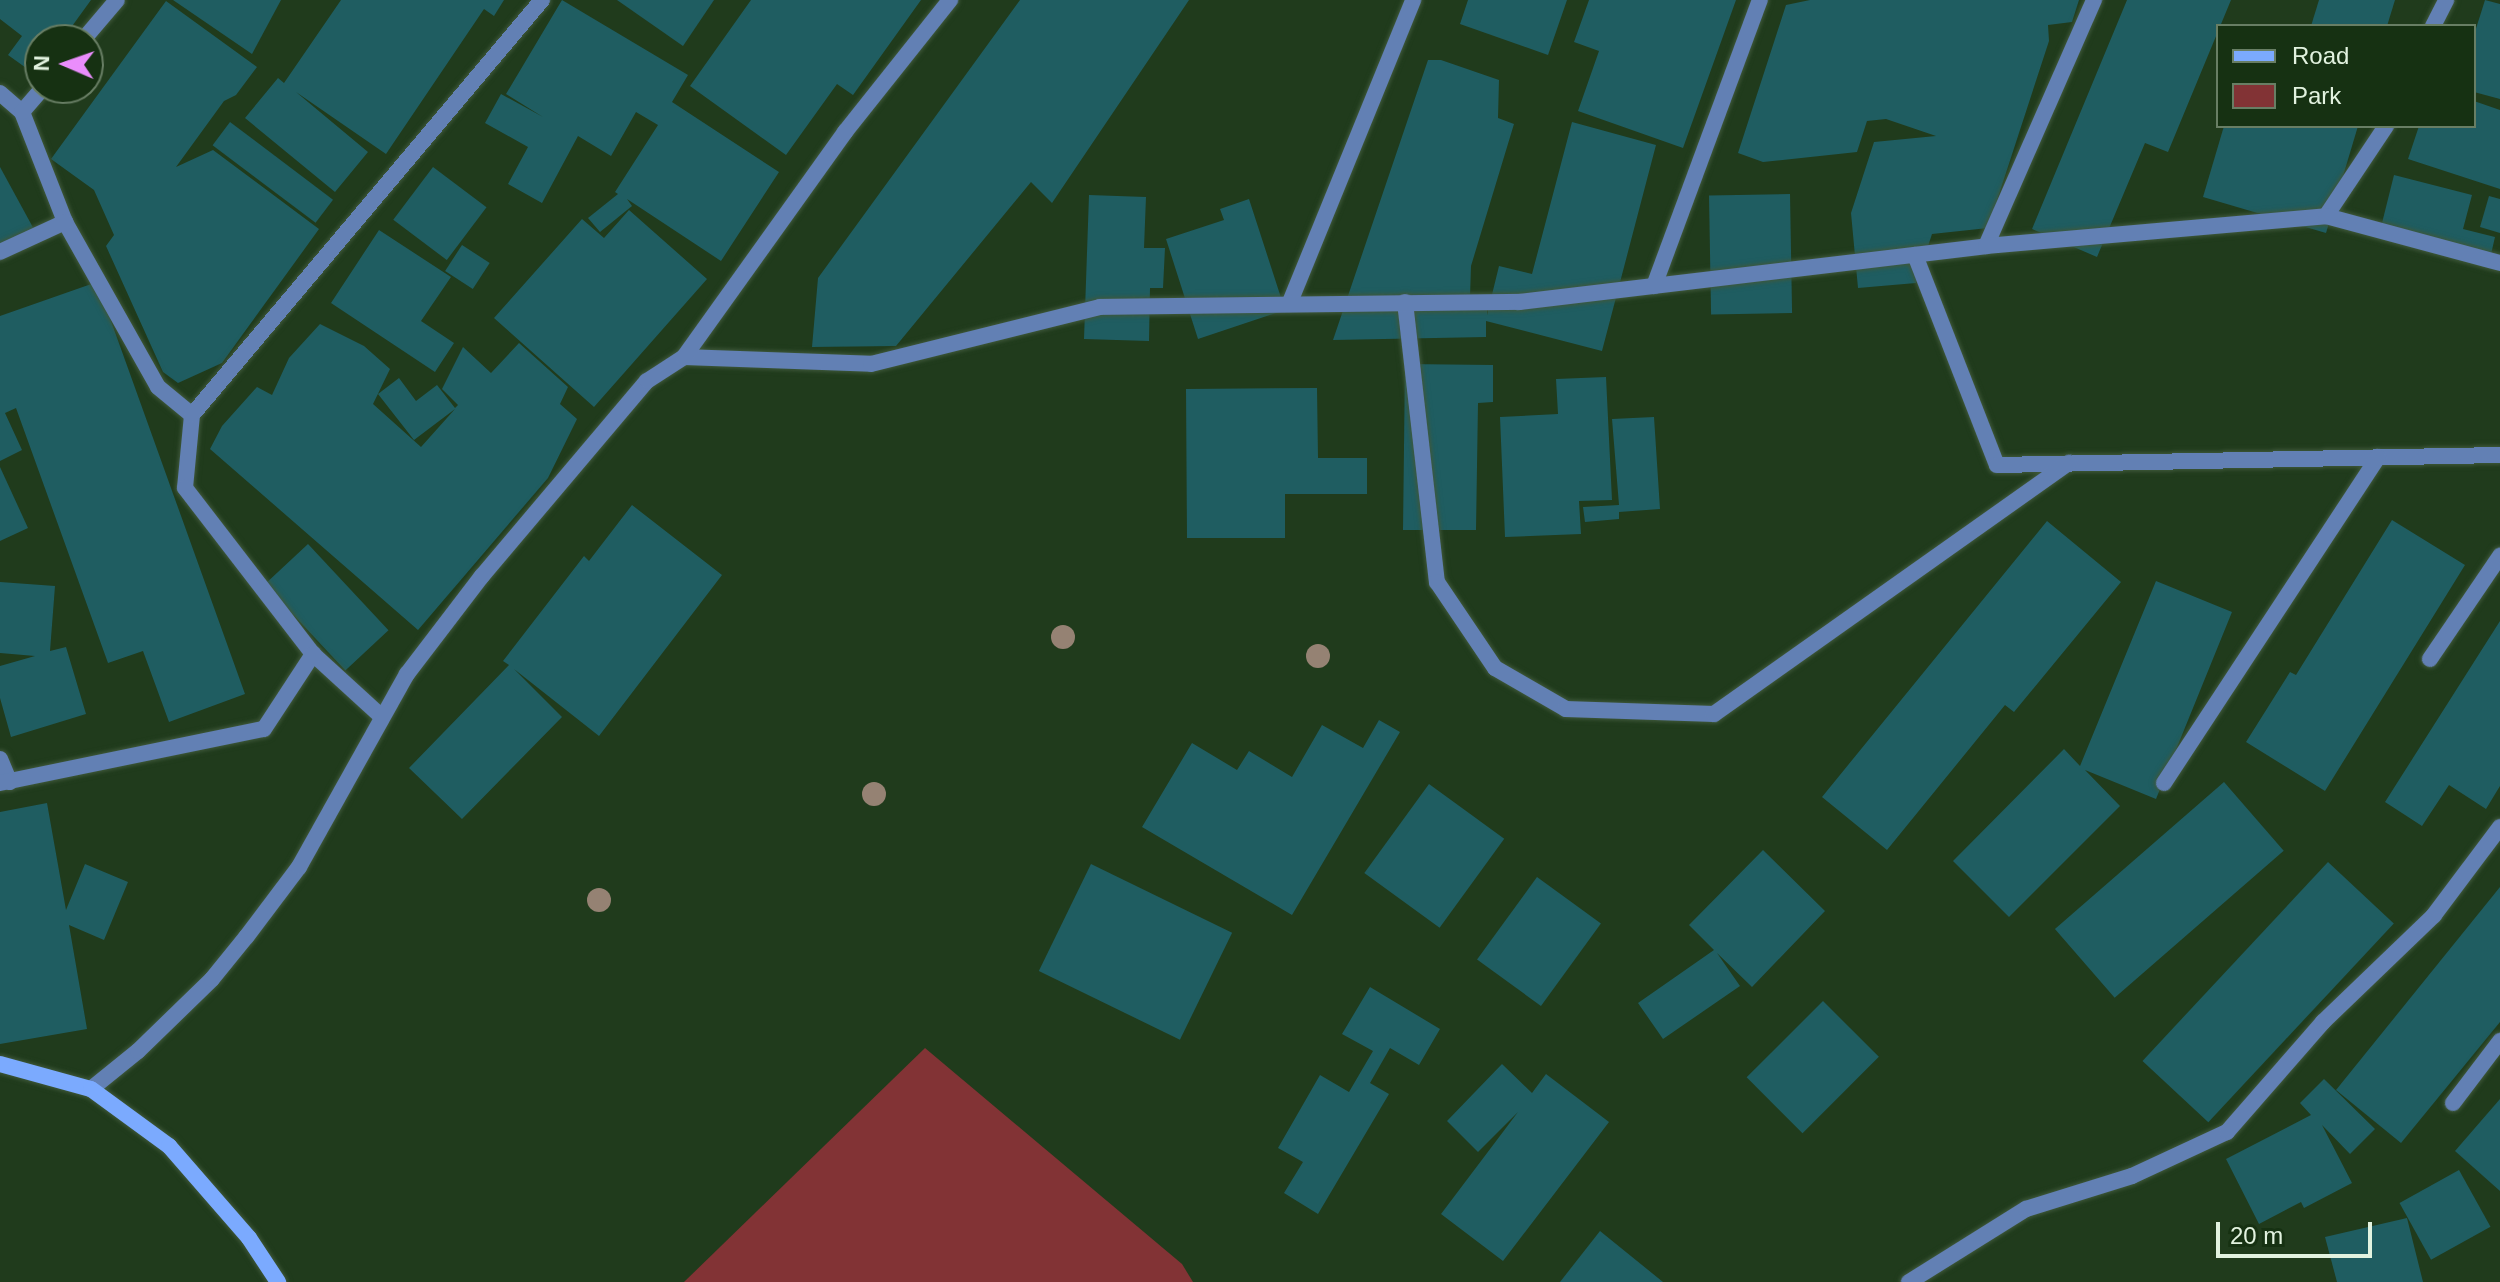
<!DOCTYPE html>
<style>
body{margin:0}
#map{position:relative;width:2500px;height:1282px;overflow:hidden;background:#203b1c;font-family:Helvetica,sans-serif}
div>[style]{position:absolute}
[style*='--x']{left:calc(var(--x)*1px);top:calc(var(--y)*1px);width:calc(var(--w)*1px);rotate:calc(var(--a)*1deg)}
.green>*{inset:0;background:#823335}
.building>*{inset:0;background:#1f5d61;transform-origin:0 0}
.roads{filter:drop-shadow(0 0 2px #3f583b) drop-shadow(0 0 2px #3f583b)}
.street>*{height:16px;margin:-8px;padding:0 8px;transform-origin:8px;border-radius:8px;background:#6280b4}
.secondary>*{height:16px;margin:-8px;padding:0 8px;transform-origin:8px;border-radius:8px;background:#7baafe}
.trees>*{width:24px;height:24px;margin:-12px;border-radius:50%;background:#958273}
span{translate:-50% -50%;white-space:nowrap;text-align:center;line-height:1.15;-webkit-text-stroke:7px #163112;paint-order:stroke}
.legend{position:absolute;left:2216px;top:24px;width:260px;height:104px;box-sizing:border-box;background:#163112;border:2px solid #687e64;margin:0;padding:10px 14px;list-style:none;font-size:24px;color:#e2f2df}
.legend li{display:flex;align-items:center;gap:16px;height:40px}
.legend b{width:40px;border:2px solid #687e64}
.north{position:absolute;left:24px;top:24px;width:80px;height:80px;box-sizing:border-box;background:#163112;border:2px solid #687e64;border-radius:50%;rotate:272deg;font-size:22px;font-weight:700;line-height:32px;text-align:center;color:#e2f2df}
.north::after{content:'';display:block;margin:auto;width:28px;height:36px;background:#ea8dfc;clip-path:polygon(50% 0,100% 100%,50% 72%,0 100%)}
.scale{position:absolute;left:2216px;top:1222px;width:156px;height:36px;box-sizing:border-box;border:4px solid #e2f2df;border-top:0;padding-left:10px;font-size:24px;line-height:28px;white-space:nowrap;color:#e2f2df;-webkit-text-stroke:6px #163112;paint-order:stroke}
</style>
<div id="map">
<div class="green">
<i style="clip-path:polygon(925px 1048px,1182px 1264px,1193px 1282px,684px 1282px)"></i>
</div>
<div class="building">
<i style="clip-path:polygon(0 0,91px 0,62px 40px,40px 40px,40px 70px,36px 75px,8px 55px,22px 36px,0 19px)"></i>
<i style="clip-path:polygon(173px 0,281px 0,252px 54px)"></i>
<i style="clip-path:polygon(341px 0,504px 0,494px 16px,484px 9px,386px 154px,296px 92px,368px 152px,335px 192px,245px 118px,278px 78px,284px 83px)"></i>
<i style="clip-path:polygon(562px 0,688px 75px,672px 102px,779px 172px,721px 261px,627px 199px,632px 206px,600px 232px,588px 218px,618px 194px,615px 192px,658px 125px,636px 112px,611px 156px,578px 136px,542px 203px,508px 184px,528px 147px,485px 123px,501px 94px,543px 117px,506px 94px)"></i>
<i style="clip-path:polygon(617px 0,714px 0,683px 46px)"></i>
<i style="clip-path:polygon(751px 0,921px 0,853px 95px,837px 84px,786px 155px,690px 86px)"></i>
<i style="clip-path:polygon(1020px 0,1189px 0,1052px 203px,1031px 182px,896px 346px,812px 347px,818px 278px)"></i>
<i style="clip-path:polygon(1468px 0,1567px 0,1548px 55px,1460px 24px)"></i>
<i style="clip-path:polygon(1589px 0,1736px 0,1683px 148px,1578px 111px,1599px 51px,1574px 42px)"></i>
<i style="clip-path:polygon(1810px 0,2079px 0,2072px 22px,2048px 25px,2049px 41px,1988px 228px,1932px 234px,1916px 283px,1858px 288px,1851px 213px,1874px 142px,1936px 136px,1886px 119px,1867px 121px,1857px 152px,1763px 162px,1738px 153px,1786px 5px)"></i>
<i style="clip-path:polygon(2127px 0,2231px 0,2168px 152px,2145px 143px,2097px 257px,2032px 229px)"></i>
<i style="clip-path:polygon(2319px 0,2395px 0,2387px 26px,2311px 26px)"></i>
<i style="clip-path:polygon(2485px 0,2500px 4px,2500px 99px,2474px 92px,2474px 35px)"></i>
<i style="clip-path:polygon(166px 1px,257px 67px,236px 95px,224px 101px,176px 167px,213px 150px,319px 229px,222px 363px,178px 383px,163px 372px,106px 246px,114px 235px,94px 190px,51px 159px)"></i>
<i style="clip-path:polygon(1428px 60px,1441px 60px,1499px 80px,1498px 118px,1514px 124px,1471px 266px,1470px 297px,1487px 297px,1487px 315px,1499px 266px,1532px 274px,1572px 122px,1656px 145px,1602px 351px,1486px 321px,1486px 337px,1333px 340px)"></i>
<i style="clip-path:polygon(2474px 101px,2500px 110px,2500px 189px,2408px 159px,2419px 126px,2474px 126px)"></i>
<i style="left:230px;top:122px;width:129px;height:29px;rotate:37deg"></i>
<i style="clip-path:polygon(2224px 126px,2358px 126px,2326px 233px,2203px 197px)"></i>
<i style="clip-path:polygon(0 167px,36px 233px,0 252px)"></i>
<i style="left:433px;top:167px;width:67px;height:66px;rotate:37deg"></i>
<i style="clip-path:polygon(2394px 175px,2472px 195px,2463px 229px,2495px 237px,2489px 263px,2379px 235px)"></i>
<i style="left:1790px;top:194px;width:119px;height:81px;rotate:89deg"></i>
<i style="clip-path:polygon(1089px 195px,1146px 197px,1144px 248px,1165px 248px,1163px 288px,1150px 288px,1149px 341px,1084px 339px)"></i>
<i style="clip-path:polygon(2489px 196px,2500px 199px,2500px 233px,2480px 227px)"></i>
<i style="clip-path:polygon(1249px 199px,1285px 310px,1198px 339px,1166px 239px,1224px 220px,1220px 209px)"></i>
<i style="clip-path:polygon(629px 210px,707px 279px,594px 407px,494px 318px,582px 219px,604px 238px)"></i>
<i style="clip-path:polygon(379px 230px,451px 277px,421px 321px,454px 343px,435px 372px,331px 303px)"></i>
<i style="left:462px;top:245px;width:33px;height:31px;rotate:33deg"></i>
<i style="clip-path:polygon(97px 282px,245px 694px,169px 722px,143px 651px,108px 663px,16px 408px,5px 413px,22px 450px,0 461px,0 316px)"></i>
<i style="clip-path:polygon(320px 324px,364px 346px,390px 369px,373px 404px,421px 447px,455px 409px,414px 440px,378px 394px,399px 378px,416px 401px,437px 385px,455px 408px,458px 405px,442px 389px,463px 347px,491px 373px,519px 343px,568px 387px,560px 404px,577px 419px,548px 478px,418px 630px,210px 449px,222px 426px,257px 387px,272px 395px,289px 358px)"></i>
<i style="clip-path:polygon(1405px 364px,1493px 365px,1493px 402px,1478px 403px,1476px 530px,1403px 530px)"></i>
<i style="clip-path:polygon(1606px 377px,1612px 500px,1579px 501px,1581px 534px,1505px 537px,1500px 417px,1558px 414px,1556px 379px)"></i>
<i style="clip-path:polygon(1317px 388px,1318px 458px,1367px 458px,1367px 494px,1285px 494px,1285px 538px,1187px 538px,1186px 389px)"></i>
<i style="clip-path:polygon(1654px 417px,1660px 509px,1619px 512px,1619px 519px,1585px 522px,1583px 507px,1619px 505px,1612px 419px)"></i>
<i style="clip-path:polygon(0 467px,28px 528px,0 541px)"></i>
<i style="clip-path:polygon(632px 505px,722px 575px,599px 736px,514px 669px,562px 717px,462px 819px,409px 768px,509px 665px,503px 661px,584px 556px,589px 561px)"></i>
<i style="clip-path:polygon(2392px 520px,2465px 565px,2325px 791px,2246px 742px,2290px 672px,2296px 675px)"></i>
<i style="clip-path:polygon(2047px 521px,2121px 582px,2014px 712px,2005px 705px,1887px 850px,1822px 797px)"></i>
<i style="left:308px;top:544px;width:118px;height:59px;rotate:47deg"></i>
<i style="clip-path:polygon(2156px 581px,2232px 612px,2156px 799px,2085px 770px,2120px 806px,2009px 917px,1953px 861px,2064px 749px,2080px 766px)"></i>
<i style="clip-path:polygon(0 582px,55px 586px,50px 651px,66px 647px,86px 714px,11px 737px,0 698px,0 666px,35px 656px,0 653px)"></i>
<i style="clip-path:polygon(2500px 621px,2500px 786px,2486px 809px,2449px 785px,2422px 826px,2385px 802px)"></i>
<i style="clip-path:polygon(1379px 720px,1400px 732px,1292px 915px,1142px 827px,1192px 743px,1237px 770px,1249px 751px,1292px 777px,1322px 725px,1363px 748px)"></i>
<i style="left:2224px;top:782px;width:91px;height:224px;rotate:49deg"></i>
<i style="left:1429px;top:784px;width:93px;height:110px;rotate:36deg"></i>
<i style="clip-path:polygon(47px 803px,66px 910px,85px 864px,128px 882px,104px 940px,69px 925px,87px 1029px,0 1044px,0 812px)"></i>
<i style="clip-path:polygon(1763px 850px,1825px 911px,1752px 987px,1717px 953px,1740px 986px,1663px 1039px,1638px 1003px,1714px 950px,1689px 925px)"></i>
<i style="left:2328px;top:862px;width:90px;height:272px;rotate:43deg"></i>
<i style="left:1091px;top:864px;width:157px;height:119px;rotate:26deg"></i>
<i style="left:1537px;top:877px;width:79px;height:102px;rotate:36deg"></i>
<i style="clip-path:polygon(2500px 887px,2500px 1022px,2401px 1143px,2336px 1090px)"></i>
<i style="clip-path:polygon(1370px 987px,1440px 1029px,1419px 1065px,1390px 1048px,1370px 1083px,1389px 1094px,1318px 1214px,1284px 1193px,1303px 1162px,1278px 1148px,1320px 1075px,1349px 1092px,1373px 1051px,1342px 1034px)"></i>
<i style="left:1823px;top:1001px;width:79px;height:108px;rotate:45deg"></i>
<i style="clip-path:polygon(1502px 1064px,1532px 1093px,1546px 1074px,1609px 1122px,1503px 1261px,1441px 1214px,1518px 1112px,1478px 1152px,1447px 1121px)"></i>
<i style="clip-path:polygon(2324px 1079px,2375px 1129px,2350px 1154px,2322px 1125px,2352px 1183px,2304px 1208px,2301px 1202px,2259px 1224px,2226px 1159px,2311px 1115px,2300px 1103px)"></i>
<i style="clip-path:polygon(2500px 1099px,2500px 1191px,2455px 1151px)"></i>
<i style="left:2459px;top:1170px;width:65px;height:68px;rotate:61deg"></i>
<i style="clip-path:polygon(2407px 1218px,2423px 1282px,2337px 1282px,2325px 1237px)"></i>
<i style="clip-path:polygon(1600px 1231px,1663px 1282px,1560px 1282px)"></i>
</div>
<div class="roads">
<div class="street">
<i style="--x:2433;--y:26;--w:29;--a:-63"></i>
<i style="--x:83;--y:40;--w:52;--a:-49.6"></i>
<i style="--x:0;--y:93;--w:29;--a:41"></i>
<i style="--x:22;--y:112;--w:118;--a:68.6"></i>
<i style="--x:65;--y:222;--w:189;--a:60.6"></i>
<i style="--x:158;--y:387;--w:44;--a:39.5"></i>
<i style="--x:192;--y:415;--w:73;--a:95.5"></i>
<i style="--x:185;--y:488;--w:210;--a:52.4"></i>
<i style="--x:313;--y:654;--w:93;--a:42.4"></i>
<i style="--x:22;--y:112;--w:32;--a:-49"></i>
<i style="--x:2326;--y:216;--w:108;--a:-56.3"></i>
<i style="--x:1986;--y:246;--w:269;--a:-66.3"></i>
<i style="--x:0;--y:252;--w:72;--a:-24.8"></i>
<i style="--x:1915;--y:255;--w:225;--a:68.7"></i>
<i style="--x:1997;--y:465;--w:503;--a:-1.14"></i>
<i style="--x:1654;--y:286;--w:305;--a:-69.7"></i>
<i style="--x:1290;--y:302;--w:326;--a:-67.8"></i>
<i style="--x:1405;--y:302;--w:282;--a:83.5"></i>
<i style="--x:1437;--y:582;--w:104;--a:56"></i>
<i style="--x:1495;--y:668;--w:82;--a:30"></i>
<i style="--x:1566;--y:709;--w:148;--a:1.9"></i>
<i style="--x:1714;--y:714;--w:435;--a:-35.3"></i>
<i style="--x:684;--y:357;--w:187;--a:2.1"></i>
<i style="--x:871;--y:364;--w:236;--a:-14"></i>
<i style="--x:1100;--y:307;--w:419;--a:-0.7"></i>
<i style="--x:1519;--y:302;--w:470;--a:-6.8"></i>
<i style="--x:1986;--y:246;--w:341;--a:-5"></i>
<i style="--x:2326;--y:216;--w:180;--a:15.1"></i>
<i style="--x:192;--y:415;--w:543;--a:-49.86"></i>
<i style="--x:2430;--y:659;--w:125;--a:-55.8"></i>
<i style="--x:0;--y:759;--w:25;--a:67"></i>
<i style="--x:0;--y:783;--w:269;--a:-11.6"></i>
<i style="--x:264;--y:729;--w:90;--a:-56.8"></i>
<i style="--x:2164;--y:783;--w:390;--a:-56.7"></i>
<i style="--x:91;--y:1089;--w:60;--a:-39"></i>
<i style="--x:138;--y:1051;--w:103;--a:-44.2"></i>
<i style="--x:212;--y:979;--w:55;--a:-50.9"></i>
<i style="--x:247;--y:936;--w:86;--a:-53"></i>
<i style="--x:299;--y:867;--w:221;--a:-60.8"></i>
<i style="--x:407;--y:674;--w:123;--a:-52.6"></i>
<i style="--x:482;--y:576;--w:255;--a:-49.8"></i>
<i style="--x:647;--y:381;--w:44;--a:-33"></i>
<i style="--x:684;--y:357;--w:277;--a:-54.4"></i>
<i style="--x:845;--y:132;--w:169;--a:-51.5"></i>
<i style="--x:2453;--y:1103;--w:78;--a:-52.8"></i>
<i style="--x:1909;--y:1282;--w:138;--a:-32"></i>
<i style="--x:2026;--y:1209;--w:111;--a:-17.3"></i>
<i style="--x:2132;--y:1176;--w:105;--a:-24.9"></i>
<i style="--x:2227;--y:1132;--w:146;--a:-48.9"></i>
<i style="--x:2323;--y:1022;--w:154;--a:-43.9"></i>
<i style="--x:2434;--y:915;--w:110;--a:-53.1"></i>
</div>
<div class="secondary">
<i style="--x:0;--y:1064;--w:94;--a:15.4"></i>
<i style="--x:91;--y:1089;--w:97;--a:36.2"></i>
<i style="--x:169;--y:1146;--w:122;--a:49"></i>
<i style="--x:249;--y:1238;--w:53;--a:56.6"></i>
</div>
</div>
<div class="trees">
<i style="left:1063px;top:637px"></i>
<i style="left:1318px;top:656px"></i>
<i style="left:874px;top:794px"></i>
<i style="left:599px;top:900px"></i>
</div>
<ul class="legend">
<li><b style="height:10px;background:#7baafe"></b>Road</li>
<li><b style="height:22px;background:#823335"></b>Park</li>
</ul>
<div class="north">N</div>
<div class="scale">20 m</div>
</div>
